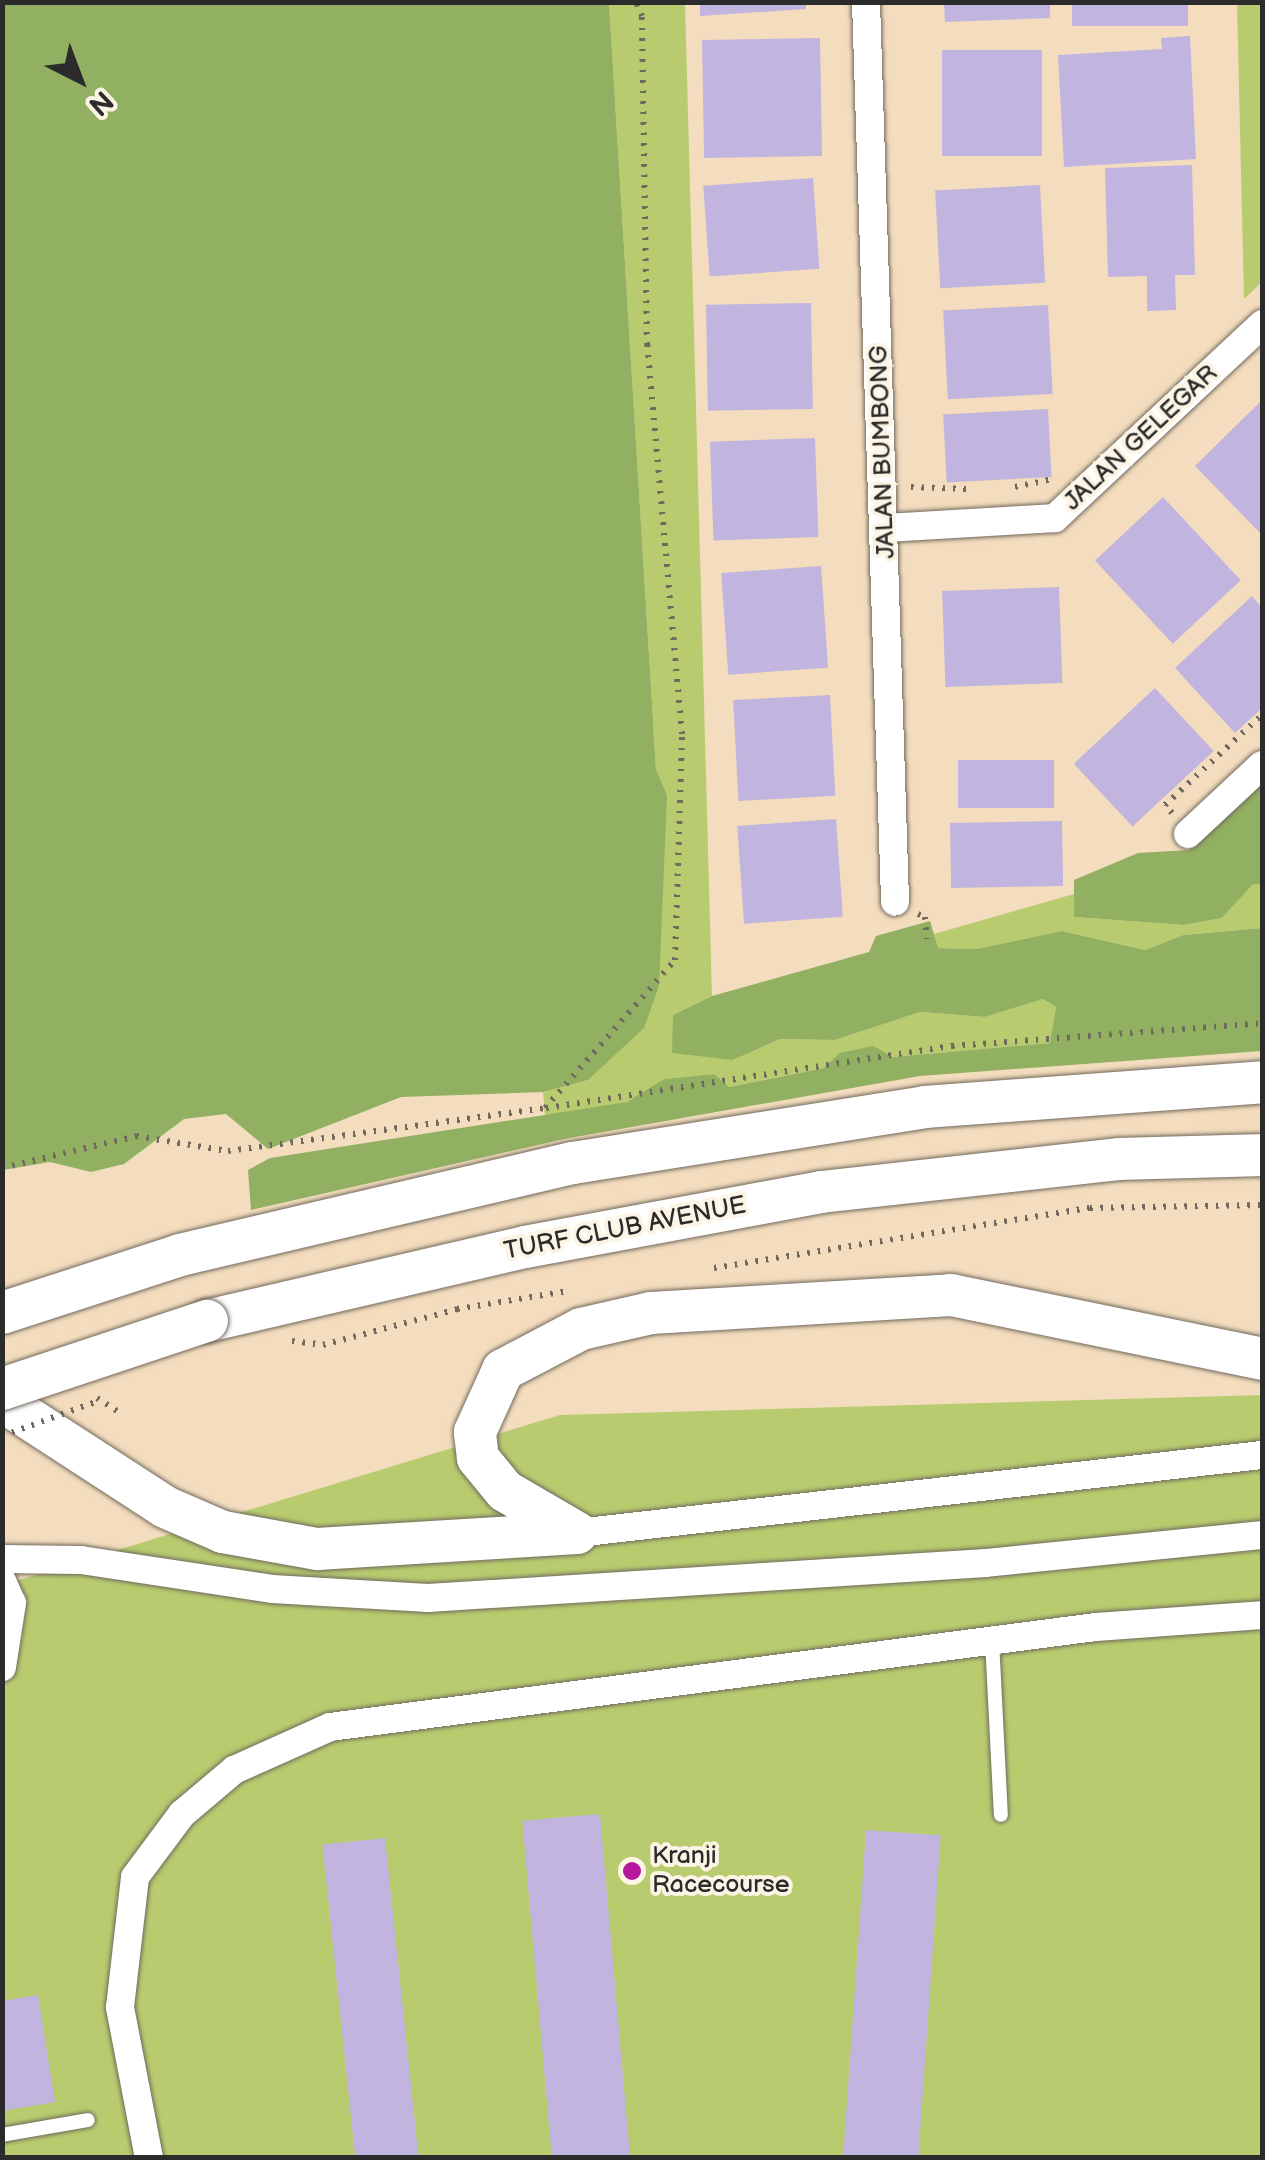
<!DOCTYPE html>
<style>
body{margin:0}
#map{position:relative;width:1265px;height:2160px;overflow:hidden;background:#f4ddbe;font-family:"Balsamiq Sans",sans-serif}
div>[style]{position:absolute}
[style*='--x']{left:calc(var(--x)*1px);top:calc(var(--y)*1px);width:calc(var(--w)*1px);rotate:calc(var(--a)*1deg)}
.green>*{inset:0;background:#b8cc6f}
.forest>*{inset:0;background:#92b062}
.building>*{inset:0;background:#c1b4de;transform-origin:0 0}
.path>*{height:6px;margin-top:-3px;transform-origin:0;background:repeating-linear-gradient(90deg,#71695e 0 2.5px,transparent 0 10.5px)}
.roads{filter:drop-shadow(0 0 2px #71695e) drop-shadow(0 0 2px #71695e)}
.service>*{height:14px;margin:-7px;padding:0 7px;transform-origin:7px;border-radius:7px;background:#fff}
.minor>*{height:28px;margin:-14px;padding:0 14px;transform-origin:14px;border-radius:14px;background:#fff}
.primary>*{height:42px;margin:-21px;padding:0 21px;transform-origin:21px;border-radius:21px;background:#fff}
.path-bridge>*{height:6px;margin-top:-3px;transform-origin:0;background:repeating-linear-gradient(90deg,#71695e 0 2.5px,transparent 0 10.5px)}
.bridges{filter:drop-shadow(0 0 2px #71695e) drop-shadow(0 0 2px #71695e)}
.primary-bridge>*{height:42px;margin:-21px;padding:0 21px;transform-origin:21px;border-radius:21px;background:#fff}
.dots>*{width:28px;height:28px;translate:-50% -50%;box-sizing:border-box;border:5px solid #fcf5e5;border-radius:50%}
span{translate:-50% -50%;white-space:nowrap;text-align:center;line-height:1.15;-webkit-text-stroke:8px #fcf5e5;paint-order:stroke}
.street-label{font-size:25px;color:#2b2b2b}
.poi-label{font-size:25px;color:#2b2b2b}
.left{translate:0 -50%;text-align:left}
.frame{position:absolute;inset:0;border:5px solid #2b2b2b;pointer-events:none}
.north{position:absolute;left:30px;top:30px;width:100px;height:100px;-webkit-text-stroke:8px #fcf5e5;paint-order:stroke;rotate:138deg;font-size:28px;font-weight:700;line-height:40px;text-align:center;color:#2b2b2b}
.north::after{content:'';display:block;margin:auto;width:35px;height:45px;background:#2b2b2b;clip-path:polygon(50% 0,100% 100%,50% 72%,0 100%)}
</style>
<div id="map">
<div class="green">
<i style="clip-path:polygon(609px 3px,685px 3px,712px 996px,673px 1015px,733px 1060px,780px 1039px,835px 1040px,920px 1012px,985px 1017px,1043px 999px,1056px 1007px,1051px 1043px,893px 1057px,841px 1053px,824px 1068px,728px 1087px,714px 1074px,665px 1079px,627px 1102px,545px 1118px,543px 1092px,588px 1080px,667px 795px,656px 769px)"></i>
<i style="clip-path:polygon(1237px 3px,1262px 3px,1262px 282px,1244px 299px)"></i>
<i style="clip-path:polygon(1253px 883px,1262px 884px,1262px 928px,1183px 935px,1145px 950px,1062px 931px,976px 949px,937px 948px,934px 934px,1074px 894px,1074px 917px,1184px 925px,1222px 918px)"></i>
<i style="clip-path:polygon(1262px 1395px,1262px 2157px,3px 2158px,3px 1585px,560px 1415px)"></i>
</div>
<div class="forest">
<i style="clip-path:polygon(3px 2px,609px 3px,656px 769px,667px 795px,659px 986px,644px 1028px,588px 1080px,543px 1092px,401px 1097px,268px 1149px,226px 1114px,184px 1119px,124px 1164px,91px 1172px,50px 1162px,3px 1170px)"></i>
<i style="clip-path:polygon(1262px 784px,1262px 884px,1253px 884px,1222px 918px,1184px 925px,1074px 917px,1074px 880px,1138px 853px,1189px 850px)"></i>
<i style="clip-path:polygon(930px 921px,938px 948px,976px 949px,1062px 931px,1145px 950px,1183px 935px,1262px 928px,1262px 1051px,920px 1076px,564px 1139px,251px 1210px,248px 1170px,270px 1158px,627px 1102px,664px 1079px,714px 1074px,729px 1087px,824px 1068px,840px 1053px,873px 1046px,893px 1057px,1050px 1043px,1056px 1007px,1043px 999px,985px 1017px,920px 1012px,835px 1040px,780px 1039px,733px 1060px,672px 1053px,673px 1015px,712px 996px,869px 952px,876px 936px)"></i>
</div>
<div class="building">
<i style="clip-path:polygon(700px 2px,806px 2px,806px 9px,700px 16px)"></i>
<i style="clip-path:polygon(944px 2px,1050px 2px,1050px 18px,945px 22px)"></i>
<i style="left:1072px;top:2px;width:116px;height:24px"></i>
<i style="clip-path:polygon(1190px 36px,1196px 159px,1064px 167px,1058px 55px,1162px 49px,1161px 38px)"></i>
<i style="left:820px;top:38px;width:118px;height:118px;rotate:89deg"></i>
<i style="left:1042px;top:50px;width:106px;height:100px;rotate:90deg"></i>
<i style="clip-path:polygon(1192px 165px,1195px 275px,1175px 275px,1176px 310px,1147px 311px,1147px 276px,1108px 277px,1105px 168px)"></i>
<i style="left:813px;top:178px;width:91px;height:110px;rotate:86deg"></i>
<i style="left:1040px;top:185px;width:98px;height:105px;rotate:87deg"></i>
<i style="left:811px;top:303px;width:106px;height:105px;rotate:89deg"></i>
<i style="left:1048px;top:305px;width:89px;height:105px;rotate:87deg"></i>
<i style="clip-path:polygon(1262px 400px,1262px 535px,1195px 466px)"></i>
<i style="left:1048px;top:409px;width:68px;height:105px;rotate:87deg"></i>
<i style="left:815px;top:438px;width:99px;height:105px;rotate:88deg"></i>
<i style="left:1163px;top:497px;width:114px;height:93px;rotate:47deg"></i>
<i style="left:821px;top:566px;width:102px;height:100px;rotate:86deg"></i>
<i style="left:1059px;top:587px;width:96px;height:117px;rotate:88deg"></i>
<i style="clip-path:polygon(1252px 596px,1262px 608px,1262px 708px,1235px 733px,1175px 668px)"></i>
<i style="left:1155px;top:688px;width:86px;height:111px;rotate:47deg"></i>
<i style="left:830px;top:695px;width:101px;height:97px;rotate:87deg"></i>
<i style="left:1054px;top:760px;width:48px;height:96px;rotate:90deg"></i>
<i style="left:836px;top:819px;width:98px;height:99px;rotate:86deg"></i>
<i style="left:1062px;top:821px;width:65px;height:112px;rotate:89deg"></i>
<i style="left:600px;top:1814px;width:345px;height:78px;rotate:85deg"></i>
<i style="left:866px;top:1830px;width:75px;height:329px;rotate:4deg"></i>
<i style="left:385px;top:1838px;width:322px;height:63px;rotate:84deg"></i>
<i style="clip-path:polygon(38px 1995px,55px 2102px,2px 2111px,2px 2001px)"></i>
</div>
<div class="path">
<i style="--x:911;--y:487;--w:57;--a:2"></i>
<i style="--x:1015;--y:487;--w:38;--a:-12"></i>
<i style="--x:1172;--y:813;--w:11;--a:-131"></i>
<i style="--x:1165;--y:805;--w:132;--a:-42.9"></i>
<i style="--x:918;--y:914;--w:8;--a:23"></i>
<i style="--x:925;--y:917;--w:22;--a:85"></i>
<i style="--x:546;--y:1108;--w:411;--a:-8.7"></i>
<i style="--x:952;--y:1046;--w:311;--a:-4.2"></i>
<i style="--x:2;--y:1168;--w:138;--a:-13.4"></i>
<i style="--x:136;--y:1136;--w:93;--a:9.3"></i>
<i style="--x:228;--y:1151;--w:320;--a:-7.7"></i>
<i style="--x:545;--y:1108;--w:197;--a:-48.7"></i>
<i style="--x:675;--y:960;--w:226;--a:-88.2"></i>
<i style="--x:682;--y:734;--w:391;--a:-95.1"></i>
<i style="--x:647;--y:345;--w:329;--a:-90.9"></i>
<i style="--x:642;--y:16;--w:15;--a:-113"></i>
<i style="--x:714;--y:1268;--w:381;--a:-9.1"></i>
<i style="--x:1090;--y:1208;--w:172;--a:-1"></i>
<i style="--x:292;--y:1341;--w:31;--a:7"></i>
<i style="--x:323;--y:1345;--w:139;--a:-15"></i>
<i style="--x:457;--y:1309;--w:112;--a:-9.2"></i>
<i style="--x:97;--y:1398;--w:24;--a:33"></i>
</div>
<div class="roads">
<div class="service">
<i style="--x:992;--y:1640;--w:175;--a:87.1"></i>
<i style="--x:2;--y:2135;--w:87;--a:-9.9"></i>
</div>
<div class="minor">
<i style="--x:866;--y:2;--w:900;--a:88.15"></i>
<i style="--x:887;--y:528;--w:168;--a:-3.4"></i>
<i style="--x:1055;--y:518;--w:284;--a:-43.1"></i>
<i style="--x:1188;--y:834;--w:101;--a:-43"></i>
<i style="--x:577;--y:1533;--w:689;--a:-6.5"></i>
<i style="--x:2;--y:1559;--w:79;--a:0.7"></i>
<i style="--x:81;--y:1560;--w:193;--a:8.6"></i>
<i style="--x:272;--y:1589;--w:156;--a:3.3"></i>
<i style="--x:428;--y:1598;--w:559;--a:-3.59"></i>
<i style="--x:986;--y:1563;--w:277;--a:-5.8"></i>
<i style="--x:2;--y:1581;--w:24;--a:66"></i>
<i style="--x:12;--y:1603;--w:65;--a:98.9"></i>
<i style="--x:149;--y:2158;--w:154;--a:-100.9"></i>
<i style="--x:120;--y:2007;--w:131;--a:-83.4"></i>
<i style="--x:135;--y:1877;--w:79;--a:-53.3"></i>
<i style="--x:182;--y:1814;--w:68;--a:-40.2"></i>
<i style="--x:234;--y:1770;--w:105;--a:-24.1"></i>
<i style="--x:330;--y:1727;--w:772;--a:-7.44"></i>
<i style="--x:1096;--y:1627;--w:166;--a:-4.1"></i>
</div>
<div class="primary">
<i style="--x:2;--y:1313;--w:187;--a:-18"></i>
<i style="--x:180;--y:1255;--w:404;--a:-13.2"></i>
<i style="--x:573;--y:1163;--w:356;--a:-9"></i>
<i style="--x:925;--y:1107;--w:338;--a:-4.2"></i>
<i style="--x:207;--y:1321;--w:326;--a:-13.1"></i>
<i style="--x:525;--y:1247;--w:301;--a:-10.5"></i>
<i style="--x:821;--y:1192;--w:301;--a:-6.3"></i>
<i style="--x:1120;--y:1159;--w:142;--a:-1.6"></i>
<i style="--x:2;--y:1401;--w:194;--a:33"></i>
<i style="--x:165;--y:1507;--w:63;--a:23.3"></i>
<i style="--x:223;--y:1532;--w:96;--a:10.3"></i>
<i style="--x:317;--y:1549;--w:260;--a:-3.5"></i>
<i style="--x:577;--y:1533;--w:83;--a:-149.7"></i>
<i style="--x:505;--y:1491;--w:43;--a:-129.3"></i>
<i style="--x:478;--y:1458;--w:26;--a:-97"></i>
<i style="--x:475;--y:1432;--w:68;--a:-65.7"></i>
<i style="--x:503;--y:1370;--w:88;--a:-27.7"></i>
<i style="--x:581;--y:1329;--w:72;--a:-12.9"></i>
<i style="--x:651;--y:1313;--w:301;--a:-3.4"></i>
<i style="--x:951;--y:1295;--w:318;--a:11.6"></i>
</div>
</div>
<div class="path-bridge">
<i style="--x:2;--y:1436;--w:102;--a:-20"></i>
</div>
<div class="bridges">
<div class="primary-bridge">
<i style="--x:2;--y:1389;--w:216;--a:-18.4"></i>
</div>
</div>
<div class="dots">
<i style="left:632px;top:1871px;background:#b5179e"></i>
</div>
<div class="street-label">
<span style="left:1141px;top:438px;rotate:-43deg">JALAN GELEGAR</span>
<span style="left:883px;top:452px;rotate:-92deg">JALAN BUMBONG</span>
<span style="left:625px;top:1229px;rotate:-11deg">TURF CLUB AVENUE</span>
</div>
<div class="poi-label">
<span class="left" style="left:652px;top:1871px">Kranji<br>Racecourse</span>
</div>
<div class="frame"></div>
<div class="north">N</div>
</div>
